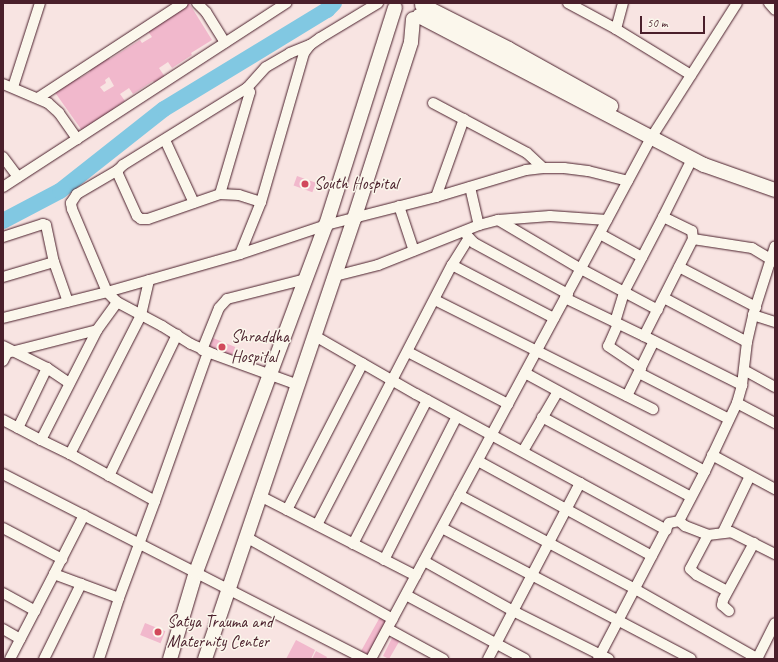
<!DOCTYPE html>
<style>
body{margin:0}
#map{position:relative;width:778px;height:662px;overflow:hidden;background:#f8e4e2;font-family:Caveat,sans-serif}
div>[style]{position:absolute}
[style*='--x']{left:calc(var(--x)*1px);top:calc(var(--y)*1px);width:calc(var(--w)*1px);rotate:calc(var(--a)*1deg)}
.river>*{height:16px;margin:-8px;padding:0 8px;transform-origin:8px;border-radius:8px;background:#81c8e2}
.building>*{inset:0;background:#f1b8cc;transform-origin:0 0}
.roads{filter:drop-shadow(0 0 1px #4a1f2b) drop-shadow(0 0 1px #4a1f2b)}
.street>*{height:10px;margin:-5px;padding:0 5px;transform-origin:5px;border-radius:5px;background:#fbf7ec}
.secondary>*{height:14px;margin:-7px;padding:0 7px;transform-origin:7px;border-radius:7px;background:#fbf7ec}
.dots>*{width:11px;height:11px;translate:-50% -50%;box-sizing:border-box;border:2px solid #fbf7ec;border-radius:50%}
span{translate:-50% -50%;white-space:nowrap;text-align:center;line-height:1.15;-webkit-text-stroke:3px #fbf7ec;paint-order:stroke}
.poi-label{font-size:17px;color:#4a1f2b}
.left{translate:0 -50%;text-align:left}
.frame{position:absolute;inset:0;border:4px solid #4a1f2b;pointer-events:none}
.scale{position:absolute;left:640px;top:16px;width:65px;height:18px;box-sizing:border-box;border:2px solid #4a1f2b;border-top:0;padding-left:5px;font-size:12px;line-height:14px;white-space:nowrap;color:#4a1f2b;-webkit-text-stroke:3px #fbf7ec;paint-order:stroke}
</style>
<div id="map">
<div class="river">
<i style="--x:3;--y:221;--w:64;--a:-27.8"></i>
<i style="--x:60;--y:191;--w:132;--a:-38.3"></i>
<i style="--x:164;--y:109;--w:191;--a:-31.3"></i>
<i style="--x:327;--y:10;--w:10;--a:-45"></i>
</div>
<div class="building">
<i style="clip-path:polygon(evenodd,189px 3px,212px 40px,191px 53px,192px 55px,172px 68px,168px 62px,159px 68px,165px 77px,155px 84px,153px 81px,133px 94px,129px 88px,120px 94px,125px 101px,114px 108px,116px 110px,83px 132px,54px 91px,79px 76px,80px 78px,90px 72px,89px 70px,107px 56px,110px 59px,140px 40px,142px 43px,152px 37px,147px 30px,189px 3px,109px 77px,114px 86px,104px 92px,100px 87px,106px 83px,105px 80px,109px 77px)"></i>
<i style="left:297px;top:176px;width:20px;height:10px;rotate:20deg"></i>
<i style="left:213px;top:338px;width:24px;height:11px;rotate:22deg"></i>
<i style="left:380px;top:617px;width:10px;height:39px;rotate:29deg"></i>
<i style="left:145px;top:623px;width:22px;height:13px;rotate:22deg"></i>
<i style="clip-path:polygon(393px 636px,400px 640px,389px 659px,383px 656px)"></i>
<i style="clip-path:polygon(296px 640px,315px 650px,311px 659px,286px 659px)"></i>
<i style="clip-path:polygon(316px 651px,327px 657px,326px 659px,312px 659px)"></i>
</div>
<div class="roads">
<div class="street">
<i style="--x:197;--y:3;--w:13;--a:45"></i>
<i style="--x:206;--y:12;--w:36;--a:58"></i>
<i style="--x:568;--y:3;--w:55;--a:28.4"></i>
<i style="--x:616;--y:29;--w:88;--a:31.5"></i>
<i style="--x:769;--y:3;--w:9;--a:49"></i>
<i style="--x:616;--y:29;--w:27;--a:-75"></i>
<i style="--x:3;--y:84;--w:49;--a:22.9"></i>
<i style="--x:48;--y:103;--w:15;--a:42"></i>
<i style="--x:59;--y:113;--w:32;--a:55"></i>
<i style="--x:13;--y:87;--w:88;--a:-72.2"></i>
<i style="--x:247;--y:88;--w:28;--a:-48"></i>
<i style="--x:266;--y:67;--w:28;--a:-30"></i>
<i style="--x:290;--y:53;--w:22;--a:-22"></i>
<i style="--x:38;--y:98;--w:173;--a:-33.2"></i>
<i style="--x:433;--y:103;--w:106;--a:28"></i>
<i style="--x:527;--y:153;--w:22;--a:43"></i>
<i style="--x:165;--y:140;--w:69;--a:65.3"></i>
<i style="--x:3;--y:157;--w:25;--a:53"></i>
<i style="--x:118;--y:170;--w:48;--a:149.7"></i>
<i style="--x:77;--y:194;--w:11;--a:124"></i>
<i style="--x:71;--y:203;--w:6;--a:81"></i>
<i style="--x:72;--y:209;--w:90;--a:67.1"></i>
<i style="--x:107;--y:292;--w:14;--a:45"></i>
<i style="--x:117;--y:302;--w:51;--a:28.1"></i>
<i style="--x:162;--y:326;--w:34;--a:32"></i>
<i style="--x:191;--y:344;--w:24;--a:24"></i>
<i style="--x:213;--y:354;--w:90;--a:20"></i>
<i style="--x:3;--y:187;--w:338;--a:-33"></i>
<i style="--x:470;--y:187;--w:39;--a:77"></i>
<i style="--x:220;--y:194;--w:106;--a:-73.6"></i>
<i style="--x:250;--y:92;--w:5;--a:-127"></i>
<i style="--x:247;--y:88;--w:146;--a:148.2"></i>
<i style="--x:123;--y:165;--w:7;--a:135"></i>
<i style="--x:118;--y:170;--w:4;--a:90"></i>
<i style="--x:118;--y:174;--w:46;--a:65.7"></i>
<i style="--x:137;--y:216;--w:5;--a:37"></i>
<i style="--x:141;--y:219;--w:7;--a:0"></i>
<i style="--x:148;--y:219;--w:76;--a:-19.1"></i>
<i style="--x:220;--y:194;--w:19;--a:3"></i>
<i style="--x:239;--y:195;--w:23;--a:18"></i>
<i style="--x:436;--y:197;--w:83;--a:-70.3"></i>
<i style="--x:399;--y:206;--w:47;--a:71.6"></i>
<i style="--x:498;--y:220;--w:96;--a:30.6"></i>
<i style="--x:581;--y:269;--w:87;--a:28"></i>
<i style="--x:465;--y:233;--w:13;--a:48"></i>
<i style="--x:474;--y:243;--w:107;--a:28.5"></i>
<i style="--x:600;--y:234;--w:48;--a:28.7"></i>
<i style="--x:3;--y:237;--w:42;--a:-18"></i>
<i style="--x:43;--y:224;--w:3;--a:18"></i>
<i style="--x:46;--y:225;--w:38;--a:78"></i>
<i style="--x:54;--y:262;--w:42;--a:70.7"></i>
<i style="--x:693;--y:239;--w:60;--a:8.7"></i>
<i style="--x:752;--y:248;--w:27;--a:31"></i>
<i style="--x:240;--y:254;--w:56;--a:-68"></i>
<i style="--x:261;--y:202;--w:155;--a:-73.9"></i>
<i style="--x:304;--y:53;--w:10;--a:-53"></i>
<i style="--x:310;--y:45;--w:12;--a:-35"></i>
<i style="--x:320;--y:38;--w:68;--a:-31.1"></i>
<i style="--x:452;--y:265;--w:115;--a:27.5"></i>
<i style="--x:679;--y:267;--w:87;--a:27.5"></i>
<i style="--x:335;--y:276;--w:44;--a:-14.3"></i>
<i style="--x:378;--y:265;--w:109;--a:-21.6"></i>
<i style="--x:479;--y:225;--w:20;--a:-15"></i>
<i style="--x:498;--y:220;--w:52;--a:-4.4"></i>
<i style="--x:550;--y:216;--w:57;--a:4"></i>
<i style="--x:3;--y:277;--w:53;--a:-16.4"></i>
<i style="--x:565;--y:298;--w:88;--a:25.7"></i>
<i style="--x:644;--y:336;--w:109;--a:-63.2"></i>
<i style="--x:693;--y:239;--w:8;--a:-97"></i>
<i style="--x:692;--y:231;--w:32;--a:-154"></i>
<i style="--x:663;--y:217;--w:65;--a:-63.4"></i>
<i style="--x:664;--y:298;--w:94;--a:27.9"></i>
<i style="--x:435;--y:300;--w:244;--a:26.6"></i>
<i style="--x:753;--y:315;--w:23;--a:18"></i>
<i style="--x:3;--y:318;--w:107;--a:-14"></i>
<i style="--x:107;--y:292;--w:138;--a:-15.9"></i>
<i style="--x:240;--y:254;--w:91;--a:-18.6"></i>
<i style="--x:326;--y:225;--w:114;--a:-14.3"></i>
<i style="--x:436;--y:197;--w:94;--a:-16.7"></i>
<i style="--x:526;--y:170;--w:17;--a:-7"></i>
<i style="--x:543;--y:168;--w:21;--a:0"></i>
<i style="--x:564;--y:168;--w:24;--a:7"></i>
<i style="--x:588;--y:171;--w:41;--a:14"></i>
<i style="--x:615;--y:322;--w:31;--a:-73"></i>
<i style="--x:624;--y:292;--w:85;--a:-62.5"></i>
<i style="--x:618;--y:324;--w:24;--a:114"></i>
<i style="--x:608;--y:346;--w:40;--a:34"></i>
<i style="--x:315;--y:336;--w:116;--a:29.9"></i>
<i style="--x:416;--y:394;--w:285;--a:28.5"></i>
<i style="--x:644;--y:336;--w:110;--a:26.6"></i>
<i style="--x:3;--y:346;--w:49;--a:26.6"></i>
<i style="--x:47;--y:368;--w:27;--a:34"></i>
<i style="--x:202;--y:350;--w:45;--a:-68"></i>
<i style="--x:219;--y:308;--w:12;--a:-48"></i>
<i style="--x:227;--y:299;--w:81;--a:-14.2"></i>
<i style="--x:408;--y:352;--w:113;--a:27.5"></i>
<i style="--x:3;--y:361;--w:9;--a:-63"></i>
<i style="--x:7;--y:353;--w:93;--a:-14.3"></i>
<i style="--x:744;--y:370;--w:35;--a:29"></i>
<i style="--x:525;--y:373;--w:205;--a:28.6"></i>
<i style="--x:639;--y:373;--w:101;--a:27.1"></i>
<i style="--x:627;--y:396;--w:61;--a:-63.9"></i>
<i style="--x:737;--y:403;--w:43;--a:27.8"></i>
<i style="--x:542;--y:417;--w:169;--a:28.2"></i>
<i style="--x:3;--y:420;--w:43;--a:27.8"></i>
<i style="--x:41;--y:440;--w:32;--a:26"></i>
<i style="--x:70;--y:454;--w:97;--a:28.9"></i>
<i style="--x:155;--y:501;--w:158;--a:-70.4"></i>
<i style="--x:18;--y:428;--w:67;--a:-64.2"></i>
<i style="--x:41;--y:440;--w:123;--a:-63"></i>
<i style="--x:97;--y:330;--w:34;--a:-54"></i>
<i style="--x:523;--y:451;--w:69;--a:-59.7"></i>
<i style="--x:70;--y:454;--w:156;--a:-62.9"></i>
<i style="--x:141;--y:315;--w:36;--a:-77"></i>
<i style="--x:712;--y:455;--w:72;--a:28.4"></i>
<i style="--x:478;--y:461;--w:198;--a:28.6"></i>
<i style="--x:3;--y:474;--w:407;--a:27.1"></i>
<i style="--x:109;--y:476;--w:157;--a:-64.3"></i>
<i style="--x:459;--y:495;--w:200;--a:28.1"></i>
<i style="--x:635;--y:589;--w:142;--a:29.6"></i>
<i style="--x:260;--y:496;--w:175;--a:27.1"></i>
<i style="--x:287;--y:510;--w:165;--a:-62.7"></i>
<i style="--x:84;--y:515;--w:66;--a:117"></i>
<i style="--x:54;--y:574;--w:69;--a:20.3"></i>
<i style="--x:119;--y:598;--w:103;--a:-69.6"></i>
<i style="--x:679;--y:521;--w:8;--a:40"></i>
<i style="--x:685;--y:526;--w:25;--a:21"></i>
<i style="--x:708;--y:535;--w:23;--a:-7"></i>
<i style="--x:731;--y:532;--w:49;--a:26.6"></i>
<i style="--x:317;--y:525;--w:293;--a:-62.6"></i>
<i style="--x:452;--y:265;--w:31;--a:-58"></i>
<i style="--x:3;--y:528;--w:67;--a:27.7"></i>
<i style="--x:442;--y:528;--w:281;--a:27.7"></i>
<i style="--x:723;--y:532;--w:62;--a:-64.3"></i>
<i style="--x:708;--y:535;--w:38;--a:118"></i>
<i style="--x:690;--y:569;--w:9;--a:41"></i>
<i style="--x:697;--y:575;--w:34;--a:28"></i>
<i style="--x:246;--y:537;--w:168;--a:29.2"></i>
<i style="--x:353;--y:544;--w:162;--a:-62.8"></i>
<i style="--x:384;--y:560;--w:161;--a:-63.1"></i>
<i style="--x:424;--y:561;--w:102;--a:29.3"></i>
<i style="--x:513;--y:611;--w:107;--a:26.6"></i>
<i style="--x:3;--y:593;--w:37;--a:29"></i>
<i style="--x:406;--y:595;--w:135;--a:28.3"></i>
<i style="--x:729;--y:611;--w:9;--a:-139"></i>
<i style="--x:722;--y:605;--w:5;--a:-79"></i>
<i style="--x:723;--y:600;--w:65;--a:-61.5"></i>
<i style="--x:3;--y:629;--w:20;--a:30"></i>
<i style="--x:388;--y:629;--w:63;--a:28.6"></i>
<i style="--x:10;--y:659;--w:96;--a:-62.6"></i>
<i style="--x:44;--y:659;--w:84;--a:-63.7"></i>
<i style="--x:99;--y:659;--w:64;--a:-71.8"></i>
<i style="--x:371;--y:659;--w:591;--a:-61.75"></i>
<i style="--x:651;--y:138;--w:160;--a:-57.5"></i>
<i style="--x:488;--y:659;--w:199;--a:-62.4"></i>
<i style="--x:598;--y:659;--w:153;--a:-62.4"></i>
<i style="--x:669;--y:523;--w:10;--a:-11"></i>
<i style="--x:679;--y:521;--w:56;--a:-62.5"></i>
<i style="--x:705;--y:471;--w:75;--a:-64.8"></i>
<i style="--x:737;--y:403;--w:19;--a:-74"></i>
<i style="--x:742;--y:385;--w:43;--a:-83.4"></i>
<i style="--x:747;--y:342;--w:28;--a:-77"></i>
<i style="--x:753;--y:315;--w:72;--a:-72.3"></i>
<i style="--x:757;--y:659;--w:40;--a:-63.4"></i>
</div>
<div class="secondary">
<i style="--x:422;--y:5;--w:97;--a:26.8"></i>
<i style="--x:509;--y:49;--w:117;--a:29.2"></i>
<i style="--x:419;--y:16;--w:322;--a:27.6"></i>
<i style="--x:704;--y:165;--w:75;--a:19.4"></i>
<i style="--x:170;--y:659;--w:91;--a:-73.4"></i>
<i style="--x:196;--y:572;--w:371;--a:-69.5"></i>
<i style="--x:326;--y:225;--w:228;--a:-72.4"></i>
<i style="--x:205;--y:659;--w:465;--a:-71.3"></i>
<i style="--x:354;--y:219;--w:186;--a:-72.1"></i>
<i style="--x:411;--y:42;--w:23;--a:-85"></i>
</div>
</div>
<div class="dots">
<i style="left:305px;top:184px;background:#d1495b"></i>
<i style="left:222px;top:347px;background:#d1495b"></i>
<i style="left:158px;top:632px;background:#d1495b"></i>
</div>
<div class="poi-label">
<span class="left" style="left:314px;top:184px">South Hospital</span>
<span class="left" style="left:231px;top:347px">Shraddha<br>Hospital</span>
<span class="left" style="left:167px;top:632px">Satya Trauma and<br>Maternity Center</span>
</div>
<div class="frame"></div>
<div class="scale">50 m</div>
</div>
